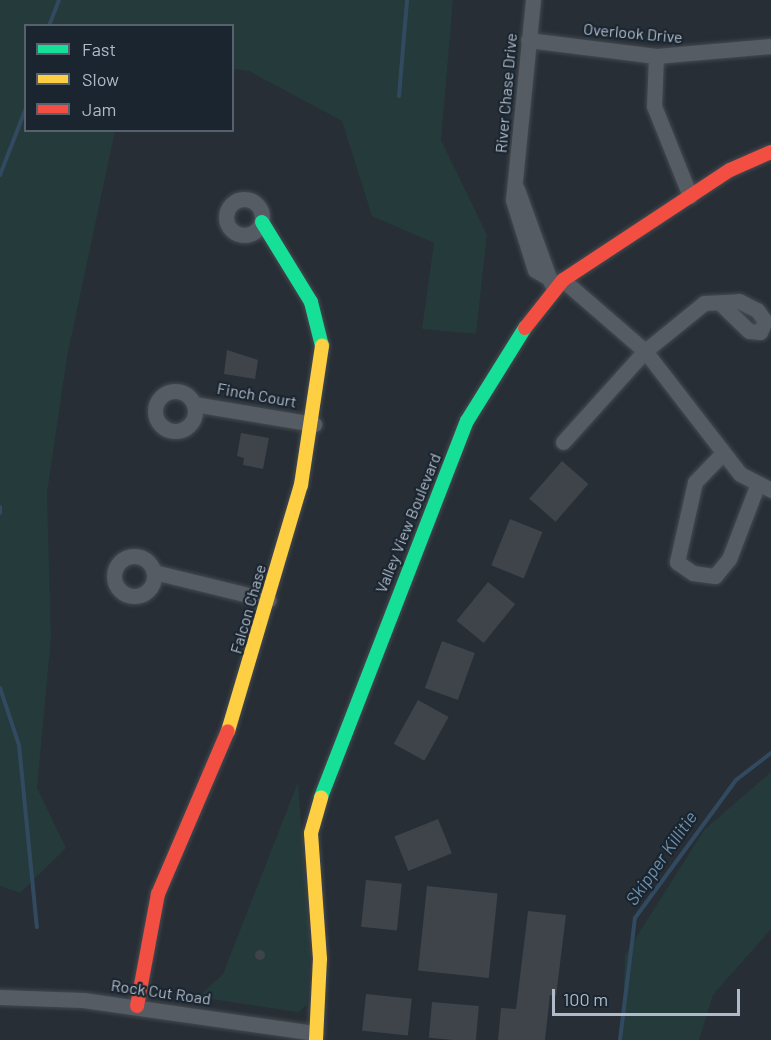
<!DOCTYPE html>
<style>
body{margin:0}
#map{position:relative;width:771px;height:1040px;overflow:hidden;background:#272e35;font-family:Barlow,sans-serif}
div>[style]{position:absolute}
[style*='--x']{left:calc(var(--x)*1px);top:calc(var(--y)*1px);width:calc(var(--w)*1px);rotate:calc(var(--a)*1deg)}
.green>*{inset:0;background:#243a3b}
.stream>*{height:4px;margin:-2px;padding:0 2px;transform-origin:2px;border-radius:2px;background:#324a60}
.building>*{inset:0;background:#3e444a;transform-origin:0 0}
.round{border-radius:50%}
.roads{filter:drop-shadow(0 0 2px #444a50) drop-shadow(0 0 2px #444a50)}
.street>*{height:15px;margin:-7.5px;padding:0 7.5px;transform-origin:7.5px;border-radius:7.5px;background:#565c64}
.street>.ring{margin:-7.5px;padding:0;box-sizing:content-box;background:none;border:15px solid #565c64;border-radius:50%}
.fast>*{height:14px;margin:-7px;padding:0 7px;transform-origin:7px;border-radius:7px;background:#16e098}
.slow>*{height:14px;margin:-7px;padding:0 7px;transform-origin:7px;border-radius:7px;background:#ffcf43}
.jam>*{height:14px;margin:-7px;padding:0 7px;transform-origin:7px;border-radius:7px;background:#f24e42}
span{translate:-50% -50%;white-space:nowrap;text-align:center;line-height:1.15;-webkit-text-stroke:4.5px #1a2530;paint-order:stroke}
.street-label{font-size:16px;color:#afbbc8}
.water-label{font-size:18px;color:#6e90ad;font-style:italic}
.legend{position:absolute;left:24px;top:24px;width:210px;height:108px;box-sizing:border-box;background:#1a2530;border:2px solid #56616d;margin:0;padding:8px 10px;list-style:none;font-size:18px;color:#afbbc8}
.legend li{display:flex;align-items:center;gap:12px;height:30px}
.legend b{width:30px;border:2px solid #56616d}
.scale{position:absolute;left:552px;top:989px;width:188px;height:27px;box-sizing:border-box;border:3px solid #afbbc8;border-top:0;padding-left:8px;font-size:18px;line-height:21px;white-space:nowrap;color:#afbbc8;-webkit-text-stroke:4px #1a2530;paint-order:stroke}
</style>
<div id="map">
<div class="green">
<i style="clip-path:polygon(0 0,453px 0,441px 140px,487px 235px,476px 334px,422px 329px,434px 243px,372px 216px,342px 121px,249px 71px,233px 69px,232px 26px,26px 26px,26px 130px,115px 131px,67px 357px,47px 493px,51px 638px,37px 788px,66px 848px,20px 893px,0 886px)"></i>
<i style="clip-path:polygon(771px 772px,771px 929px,713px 995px,699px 1040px,622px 1040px,625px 955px,704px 830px)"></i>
<i style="clip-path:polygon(298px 782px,310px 951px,307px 1005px,298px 1012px,198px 997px,223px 974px)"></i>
</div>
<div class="stream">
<i style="--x:49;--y:26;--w:28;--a:-69"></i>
<i style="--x:399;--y:96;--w:96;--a:-85.2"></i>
<i style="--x:0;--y:175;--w:72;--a:-68.8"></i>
<i style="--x:0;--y:507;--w:6;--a:90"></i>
<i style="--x:0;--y:688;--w:60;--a:71.6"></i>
<i style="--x:19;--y:745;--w:183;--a:84.4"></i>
<i style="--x:620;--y:1040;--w:123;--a:-83"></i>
<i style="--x:635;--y:918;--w:171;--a:-53.8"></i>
<i style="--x:736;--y:780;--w:44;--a:-37.6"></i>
</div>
<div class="building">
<i style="clip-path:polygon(227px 350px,258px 360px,255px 379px,224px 374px)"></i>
<i style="clip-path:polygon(241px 433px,269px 438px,263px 469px,243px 465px,244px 458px,237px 456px)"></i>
<i style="left:562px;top:461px;width:35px;height:50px;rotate:41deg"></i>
<i style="left:510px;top:519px;width:35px;height:50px;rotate:22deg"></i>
<i style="left:488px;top:582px;width:35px;height:50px;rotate:39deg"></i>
<i style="left:442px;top:641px;width:35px;height:50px;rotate:20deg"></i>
<i style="left:418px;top:700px;width:35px;height:50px;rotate:29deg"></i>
<i style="left:438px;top:819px;width:37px;height:47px;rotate:68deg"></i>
<i style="left:366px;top:880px;width:36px;height:47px;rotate:6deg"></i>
<i style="left:427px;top:886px;width:71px;height:85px;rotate:6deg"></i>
<i style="clip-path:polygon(528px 911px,566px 915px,556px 996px,550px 995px,545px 1040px,498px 1040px,501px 1008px,516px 1009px)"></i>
<i class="round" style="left:255px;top:950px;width:10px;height:10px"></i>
<i style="left:366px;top:994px;width:46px;height:37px;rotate:6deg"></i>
<i style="left:432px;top:1002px;width:47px;height:36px;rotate:5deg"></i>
</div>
<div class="roads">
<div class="street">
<i style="--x:533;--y:0;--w:201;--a:95.7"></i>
<i style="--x:513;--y:200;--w:73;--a:72.6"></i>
<i style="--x:535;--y:270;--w:16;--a:30"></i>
<i style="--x:528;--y:40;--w:129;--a:7.1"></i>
<i style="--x:656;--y:56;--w:115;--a:-5"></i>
<i style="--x:656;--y:56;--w:50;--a:92.3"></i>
<i style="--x:654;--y:106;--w:97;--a:68.2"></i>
<i style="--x:517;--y:189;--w:100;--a:70.1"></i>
<i class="ring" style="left:226px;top:199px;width:21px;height:21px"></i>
<i style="--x:563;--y:280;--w:108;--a:40.9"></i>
<i style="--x:645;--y:351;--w:155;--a:52.3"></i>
<i style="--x:740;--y:474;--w:35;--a:27"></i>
<i class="ring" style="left:155px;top:391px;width:25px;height:25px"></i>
<i style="--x:194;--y:404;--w:122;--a:9.5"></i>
<i style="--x:563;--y:442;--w:122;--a:-48"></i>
<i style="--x:645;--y:351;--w:76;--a:-39.1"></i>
<i style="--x:704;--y:303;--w:35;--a:-3"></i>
<i style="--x:739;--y:301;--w:20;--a:27"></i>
<i style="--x:757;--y:310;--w:14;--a:54"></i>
<i style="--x:765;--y:321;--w:12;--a:114"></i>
<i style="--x:760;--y:332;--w:11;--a:-175"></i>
<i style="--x:749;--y:331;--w:37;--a:-136"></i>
<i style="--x:723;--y:453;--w:40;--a:134"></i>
<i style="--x:695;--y:482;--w:82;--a:102.7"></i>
<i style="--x:677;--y:562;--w:19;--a:35"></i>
<i style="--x:693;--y:573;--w:22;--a:8"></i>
<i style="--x:715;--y:576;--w:22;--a:-51"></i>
<i style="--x:729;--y:559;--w:78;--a:-69"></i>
<i class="ring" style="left:114px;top:556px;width:25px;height:25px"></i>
<i style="--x:154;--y:572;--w:118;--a:13.7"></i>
<i style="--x:0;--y:997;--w:83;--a:2.1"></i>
<i style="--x:83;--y:1000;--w:235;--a:8.1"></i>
</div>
<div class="fast">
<i style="--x:262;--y:222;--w:94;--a:58.5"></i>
<i style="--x:311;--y:302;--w:45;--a:76"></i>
<i style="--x:321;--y:797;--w:403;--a:-68.8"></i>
<i style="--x:467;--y:421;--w:110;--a:-58.1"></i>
</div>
<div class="slow">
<i style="--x:228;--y:731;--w:257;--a:-73.5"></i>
<i style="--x:301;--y:485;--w:141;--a:-81.4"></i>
<i style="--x:316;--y:1040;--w:81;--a:-87.2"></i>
<i style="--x:320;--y:959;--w:126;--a:-94.1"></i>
<i style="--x:311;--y:833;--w:37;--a:-74"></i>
</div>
<div class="jam">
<i style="--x:525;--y:328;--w:61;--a:-51.6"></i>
<i style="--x:563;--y:280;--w:200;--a:-33.4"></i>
<i style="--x:730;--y:170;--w:45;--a:-23.7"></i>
<i style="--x:137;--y:1006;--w:114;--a:-79.4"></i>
<i style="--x:158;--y:894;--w:177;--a:-66.8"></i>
</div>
</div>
<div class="street-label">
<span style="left:633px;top:33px;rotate:5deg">Overlook Drive</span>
<span style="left:506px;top:93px;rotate:-85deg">River Chase Drive</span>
<span style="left:257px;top:395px;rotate:10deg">Finch Court</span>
<span style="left:408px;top:523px;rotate:-68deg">Valley View Boulevard</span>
<span style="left:248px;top:609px;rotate:-74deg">Falcon Chase</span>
<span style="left:161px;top:992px;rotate:8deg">Rock Cut Road</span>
</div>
<div class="water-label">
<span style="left:661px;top:858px;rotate:-55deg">Skipper Killitie</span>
</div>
<ul class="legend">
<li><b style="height:8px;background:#16e098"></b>Fast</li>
<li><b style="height:8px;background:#ffcf43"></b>Slow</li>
<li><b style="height:8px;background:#f24e42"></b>Jam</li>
</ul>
<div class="scale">100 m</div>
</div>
